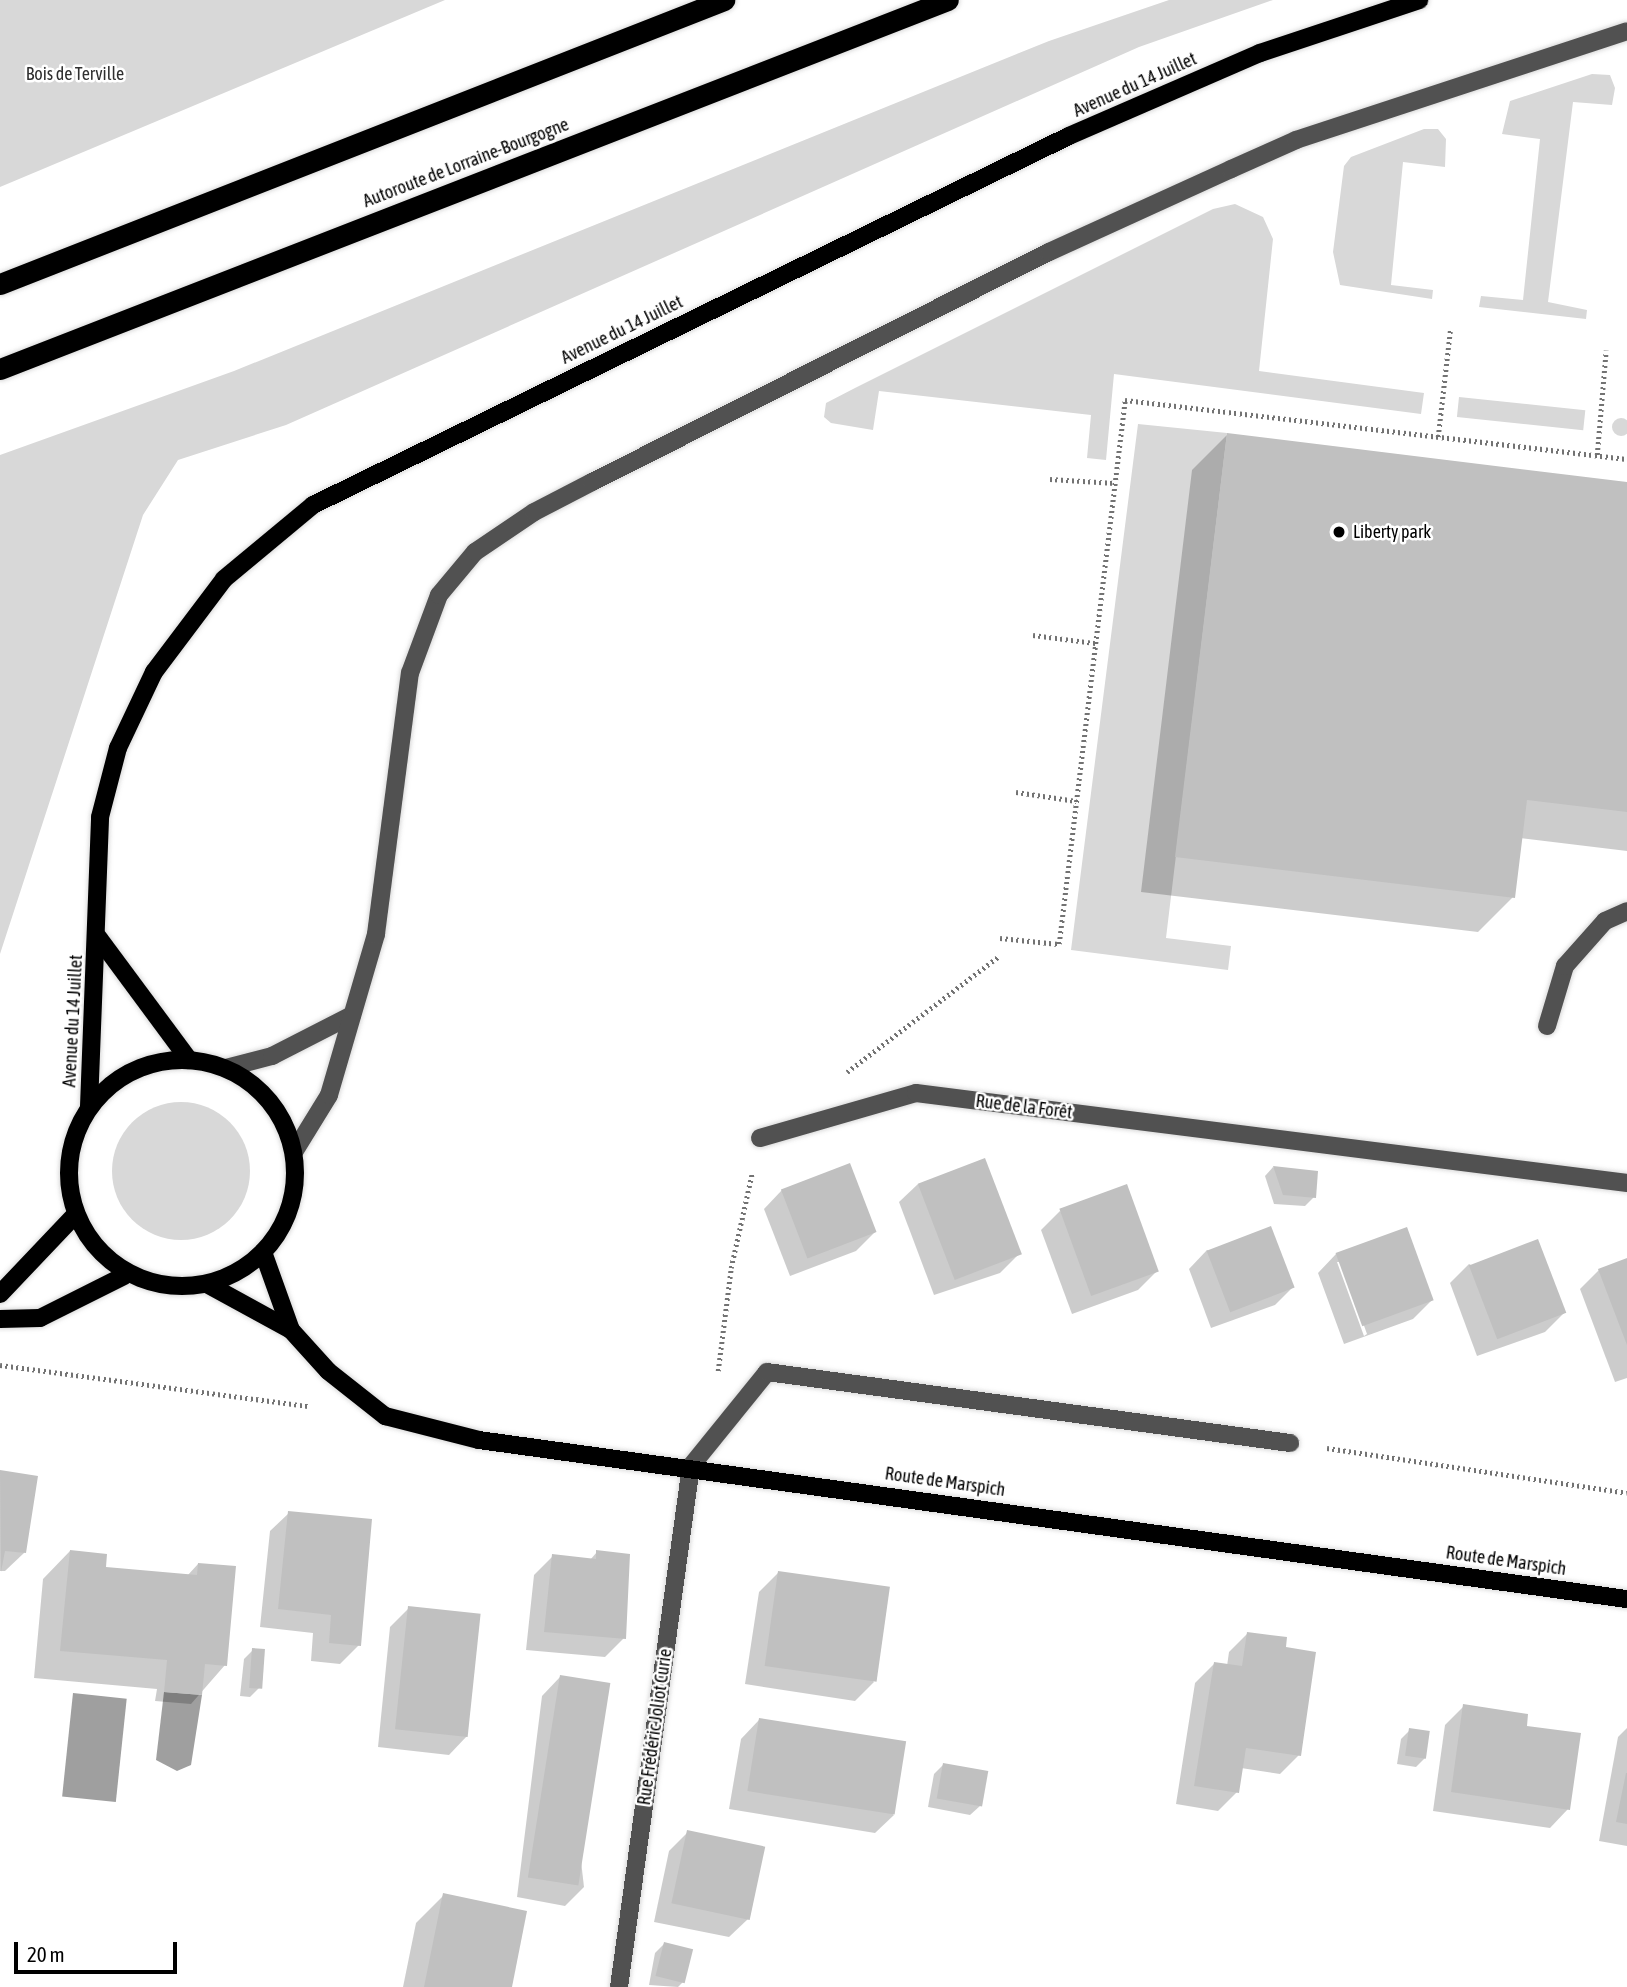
<!DOCTYPE html>
<meta charset="utf-8">
<style>
body{margin:0}
#map{position:relative;width:1627px;height:1987px;overflow:hidden;background:#fff;font-family:"Asap Condensed",sans-serif}
div>[style]{position:absolute}
[style*='--x']{left:calc(var(--x)*1px);top:calc(var(--y)*1px);width:calc(var(--w)*1px);rotate:calc(var(--a)*1deg)}
.green>*{inset:0;background:#d8d8d8;transform-origin:0 0}
.round{border-radius:50%}
.water>*{inset:0;background:#9f9f9f;transform-origin:0 0}
.shadow>*{inset:0;background:#0003}
.building>*{inset:0;background:#c0c0c0;transform-origin:0 0}
.path>*{height:4.5px;margin-top:-2.25px;transform-origin:0;background:repeating-linear-gradient(90deg,#737373 0 2px,transparent 0 5.5px)}
.roads{filter:drop-shadow(0 0 2px #dbdbdb) drop-shadow(0 0 2px #dbdbdb)}
.minor>*{height:18px;margin:-9px;padding:0 9px;transform-origin:9px;border-radius:9px;background:#515151}
.major>*{height:18px;margin:-9px;padding:0 9px;transform-origin:9px;border-radius:9px;background:#000}
.major>.ring{margin:-9px;padding:0;box-sizing:content-box;background:none;border:18px solid #000;border-radius:50%}
.highway>*{height:21px;margin:-10.5px;padding:0 10.5px;transform-origin:10.5px;border-radius:10.5px;background:#000}
.dots>*{width:19px;height:19px;translate:-50% -50%;box-sizing:border-box;border:4px solid #fff;border-radius:50%}
span{translate:-50% -50%;white-space:nowrap;text-align:center;line-height:1.15;-webkit-text-stroke:5px #fff;paint-order:stroke}
.park-label{font-size:18px;color:#2f2f2f}
.street-label{font-size:18px;color:#000}
.poi-label{font-size:18px;color:#000}
.left{translate:0 -50%;text-align:left}
.scale{position:absolute;left:14px;top:1942px;width:163px;height:32px;box-sizing:border-box;border:4px solid #000;border-top:0;padding-left:9px;font-size:21px;line-height:24px;white-space:nowrap;color:#000;-webkit-text-stroke:5px #fff;paint-order:stroke}
</style>
<div id="map">
<div class="green">
<i style="clip-path:polygon(0 0,445px 0,0 187px)"></i>
<i style="clip-path:polygon(1169px 0,1273px 0,1139px 47px,286px 425px,178px 460px,143px 515px,0 954px,0 455px,234px 371px,1049px 41px)"></i>
<i style="clip-path:polygon(1592px 74px,1610px 75px,1615px 88px,1612px 105px,1573px 102px,1548px 302px,1587px 310px,1586px 319px,1479px 307px,1481px 296px,1523px 300px,1540px 139px,1502px 134px,1510px 101px)"></i>
<i style="clip-path:polygon(1424px 129px,1438px 129px,1446px 139px,1445px 167px,1403px 162px,1391px 285px,1433px 290px,1432px 299px,1340px 285px,1333px 252px,1344px 166px,1351px 157px)"></i>
<i style="clip-path:polygon(1235px 204px,1263px 217px,1273px 239px,1259px 371px,1424px 393px,1421px 414px,1114px 374px,1106px 460px,1087px 458px,1091px 415px,879px 391px,873px 430px,831px 423px,824px 417px,826px 403px,855px 388px,1213px 209px)"></i>
<i style="left:1459px;top:397px;width:127px;height:20px;rotate:6deg"></i>
<i class="round" style="left:1612px;top:418px;width:18px;height:18px"></i>
<i style="clip-path:polygon(1138px 424px,1227px 433px,1166px 938px,1231px 946px,1228px 970px,1071px 950px)"></i>
<i class="round" style="left:112px;top:1102px;width:138px;height:138px"></i>
</div>
<div class="water">
<i style="clip-path:polygon(164px 1692px,202px 1695px,191px 1765px,177px 1771px,156px 1760px)"></i>
<i style="left:73px;top:1693px;width:54px;height:104px;rotate:6deg"></i>
</div>
<div class="shadow">
<i style="clip-path:polygon(1227px 435px,1627px 483px,1627px 851px,1520px 838px,1513px 897px,1478px 932px,1141px 892px,1192px 470px)"></i>
<i style="clip-path:polygon(1273px 1167px,1314px 1197px,1305px 1206px,1274px 1204px,1265px 1176px)"></i>
<i style="clip-path:polygon(918px 1184px,1019px 1254px,1000px 1273px,934px 1295px,899px 1202px)"></i>
<i style="clip-path:polygon(782px 1190px,875px 1232px,856px 1251px,790px 1276px,764px 1209px)"></i>
<i style="clip-path:polygon(1060px 1211px,1157px 1271px,1138px 1290px,1072px 1314px,1041px 1230px)"></i>
<i style="clip-path:polygon(1207px 1250px,1293px 1287px,1275px 1305px,1211px 1328px,1189px 1269px)"></i>
<i style="clip-path:polygon(evenodd,1336px 1254px,1432px 1300px,1413px 1319px,1344px 1344px,1318px 1273px,1336px 1254px,1337px 1262px,1341px 1262px,1367px 1334px,1364px 1336px,1337px 1262px)"></i>
<i style="clip-path:polygon(1627px 1260px,1627px 1378px,1615px 1382px,1580px 1289px,1599px 1270px)"></i>
<i style="clip-path:polygon(1469px 1264px,1564px 1313px,1545px 1332px,1477px 1356px,1450px 1283px)"></i>
<i style="clip-path:polygon(0 1472px,36px 1478px,24px 1553px,5px 1571px,0 1571px)"></i>
<i style="clip-path:polygon(289px 1513px,359px 1645px,340px 1664px,311px 1661px,313px 1633px,260px 1627px,270px 1531px)"></i>
<i style="clip-path:polygon(70px 1551px,104px 1569px,187px 1576px,198px 1564px,225px 1665px,191px 1704px,155px 1701px,157px 1689px,34px 1678px,43px 1579px)"></i>
<i style="clip-path:polygon(597px 1552px,624px 1638px,605px 1657px,526px 1650px,534px 1575px,553px 1556px,590px 1560px)"></i>
<i style="clip-path:polygon(778px 1573px,874px 1682px,855px 1701px,745px 1684px,759px 1592px)"></i>
<i style="clip-path:polygon(409px 1608px,467px 1736px,449px 1755px,378px 1747px,390px 1627px)"></i>
<i style="clip-path:polygon(1247px 1634px,1284px 1649px,1299px 1755px,1280px 1774px,1241px 1768px,1237px 1792px,1218px 1811px,1176px 1804px,1195px 1683px,1214px 1664px,1227px 1666px,1229px 1652px)"></i>
<i style="clip-path:polygon(253px 1650px,259px 1688px,250px 1697px,240px 1696px,244px 1659px)"></i>
<i style="clip-path:polygon(560px 1677px,584px 1887px,565px 1906px,517px 1897px,542px 1696px)"></i>
<i style="clip-path:polygon(1464px 1706px,1525px 1728px,1568px 1809px,1550px 1828px,1433px 1811px,1445px 1725px)"></i>
<i style="clip-path:polygon(759px 1720px,894px 1815px,875px 1833px,729px 1809px,741px 1739px)"></i>
<i style="clip-path:polygon(1627px 1728px,1627px 1846px,1599px 1841px,1618px 1737px)"></i>
<i style="clip-path:polygon(1410px 1730px,1425px 1758px,1416px 1767px,1397px 1764px,1401px 1739px)"></i>
<i style="clip-path:polygon(943px 1765px,980px 1806px,970px 1815px,928px 1807px,934px 1774px)"></i>
<i style="clip-path:polygon(688px 1832px,748px 1919px,729px 1937px,654px 1922px,669px 1851px)"></i>
<i style="clip-path:polygon(444px 1895px,510px 1987px,403px 1987px,416px 1923px)"></i>
<i style="clip-path:polygon(664px 1944px,684px 1981px,678px 1987px,649px 1985px,655px 1953px)"></i>
</div>
<div class="building">
<i style="clip-path:polygon(1227px 433px,1627px 482px,1627px 812px,1527px 800px,1515px 898px,1175px 857px)"></i>
<i style="left:985px;top:1158px;width:103px;height:72px;rotate:69deg"></i>
<i style="left:850px;top:1163px;width:74px;height:74px;rotate:69deg"></i>
<i style="clip-path:polygon(1273px 1166px,1318px 1171px,1316px 1198px,1283px 1195px)"></i>
<i style="left:1127px;top:1184px;width:93px;height:72px;rotate:70deg"></i>
<i style="left:1271px;top:1226px;width:66px;height:69px;rotate:69deg"></i>
<i style="left:1407px;top:1227px;width:78px;height:76px;rotate:70deg"></i>
<i style="left:1538px;top:1239px;width:79px;height:74px;rotate:69deg"></i>
<i style="clip-path:polygon(1627px 1258px,1627px 1345px,1598px 1269px)"></i>
<i style="clip-path:polygon(0 1470px,38px 1476px,26px 1553px,5px 1551px,1px 1572px)"></i>
<i style="clip-path:polygon(288px 1511px,372px 1519px,361px 1646px,329px 1643px,331px 1615px,278px 1609px)"></i>
<i style="clip-path:polygon(70px 1550px,107px 1554px,106px 1567px,197px 1575px,198px 1563px,236px 1566px,227px 1666px,205px 1664px,202px 1695px,164px 1692px,167px 1660px,60px 1651px)"></i>
<i style="clip-path:polygon(596px 1550px,630px 1554px,626px 1639px,544px 1632px,552px 1554px,596px 1559px)"></i>
<i style="left:778px;top:1571px;width:113px;height:96px;rotate:8deg"></i>
<i style="left:408px;top:1606px;width:73px;height:124px;rotate:6deg"></i>
<i style="clip-path:polygon(1247px 1632px,1287px 1637px,1286px 1647px,1316px 1652px,1301px 1756px,1246px 1748px,1239px 1793px,1194px 1786px,1214px 1662px,1242px 1666px)"></i>
<i style="left:252px;top:1648px;width:13px;height:40px;rotate:4deg"></i>
<i style="left:560px;top:1675px;width:51px;height:205px;rotate:9deg"></i>
<i style="clip-path:polygon(1463px 1704px,1528px 1714px,1527px 1726px,1581px 1733px,1570px 1810px,1451px 1792px)"></i>
<i style="left:759px;top:1718px;width:149px;height:74px;rotate:9deg"></i>
<i style="left:1409px;top:1728px;width:21px;height:28px;rotate:8deg"></i>
<i style="left:943px;top:1763px;width:46px;height:36px;rotate:10deg"></i>
<i style="clip-path:polygon(1626px 1773px,1627px 1773px,1627px 1824px,1616px 1822px)"></i>
<i style="left:687px;top:1830px;width:80px;height:75px;rotate:12deg"></i>
<i style="clip-path:polygon(443px 1893px,527px 1911px,512px 1987px,424px 1987px)"></i>
<i style="left:664px;top:1942px;width:30px;height:35px;rotate:14deg"></i>
</div>
<div class="path">
<i style="--x:1438;--y:437;--w:107;--a:-83.5"></i>
<i style="--x:1597;--y:455;--w:105;--a:-85.1"></i>
<i style="--x:1050;--y:479;--w:65;--a:3.5"></i>
<i style="--x:1033;--y:635;--w:63;--a:7.4"></i>
<i style="--x:1016;--y:792;--w:61;--a:8.5"></i>
<i style="--x:1000;--y:938;--w:59;--a:5.8"></i>
<i style="--x:1059;--y:944;--w:548;--a:-83.08"></i>
<i style="--x:1125;--y:400;--w:505;--a:6.7"></i>
<i style="--x:847;--y:1072;--w:190;--a:-37.3"></i>
<i style="--x:0;--y:1365;--w:311;--a:7.6"></i>
<i style="--x:718;--y:1371;--w:104;--a:-82.8"></i>
<i style="--x:731;--y:1268;--w:97;--a:-77.5"></i>
<i style="--x:1327;--y:1448;--w:303;--a:8.5"></i>
</div>
<div class="roads">
<div class="minor">
<i style="--x:1547;--y:1026;--w:63;--a:-73.3"></i>
<i style="--x:1565;--y:966;--w:60;--a:-48.4"></i>
<i style="--x:1605;--y:921;--w:24;--a:-24"></i>
<i style="--x:226;--y:1068;--w:48;--a:-14.6"></i>
<i style="--x:272;--y:1056;--w:90;--a:-27.1"></i>
<i style="--x:760;--y:1138;--w:162;--a:-16.1"></i>
<i style="--x:916;--y:1093;--w:717;--a:7.21"></i>
<i style="--x:294;--y:1152;--w:67;--a:-58.4"></i>
<i style="--x:329;--y:1095;--w:168;--a:-73.7"></i>
<i style="--x:376;--y:934;--w:263;--a:-82.6"></i>
<i style="--x:410;--y:673;--w:83;--a:-69.6"></i>
<i style="--x:439;--y:595;--w:56;--a:-50.1"></i>
<i style="--x:475;--y:552;--w:71;--a:-34.1"></i>
<i style="--x:534;--y:512;--w:65;--a:-27.3"></i>
<i style="--x:592;--y:482;--w:512;--a:-26.72"></i>
<i style="--x:1049;--y:252;--w:200;--a:-24.5"></i>
<i style="--x:1231;--y:169;--w:71;--a:-24"></i>
<i style="--x:1296;--y:140;--w:348;--a:-18.2"></i>
<i style="--x:619;--y:1987;--w:526;--a:-82.13"></i>
<i style="--x:691;--y:1466;--w:121;--a:-51"></i>
<i style="--x:767;--y:1372;--w:528;--a:7.73"></i>
</div>
<div class="major">
<i style="--x:98;--y:937;--w:153;--a:53.5"></i>
<i class="ring" style="left:69px;top:1060px;width:208px;height:208px"></i>
<i style="--x:89;--y:1106;--w:289;--a:-87.8"></i>
<i style="--x:100;--y:817;--w:71;--a:-75.4"></i>
<i style="--x:118;--y:748;--w:84;--a:-64.7"></i>
<i style="--x:154;--y:672;--w:116;--a:-53"></i>
<i style="--x:224;--y:579;--w:116;--a:-39.7"></i>
<i style="--x:313;--y:505;--w:841;--a:-26.02"></i>
<i style="--x:1069;--y:136;--w:208;--a:-23.5"></i>
<i style="--x:1260;--y:53;--w:168;--a:-18.4"></i>
<i style="--x:263;--y:1252;--w:83;--a:70.3"></i>
<i style="--x:207;--y:1284;--w:96;--a:28.7"></i>
<i style="--x:291;--y:1330;--w:55;--a:47.9"></i>
<i style="--x:328;--y:1371;--w:73;--a:38.3"></i>
<i style="--x:385;--y:1416;--w:97;--a:14.3"></i>
<i style="--x:479;--y:1440;--w:1159;--a:7.89"></i>
<i style="--x:0;--y:1294;--w:109;--a:-46.5"></i>
<i style="--x:0;--y:1319;--w:40;--a:-1.4"></i>
<i style="--x:40;--y:1318;--w:94;--a:-26.6"></i>
</div>
<div class="highway">
<i style="--x:0;--y:284;--w:778;--a:-21.42"></i>
<i style="--x:0;--y:369;--w:1017;--a:-21.27"></i>
</div>
</div>
<div class="dots">
<i style="left:1339px;top:532px;background:#000"></i>
</div>
<div class="park-label">
<span style="left:75px;top:74px">Bois de Terville</span>
</div>
<div class="street-label">
<span style="left:1135px;top:85px;rotate:-24deg">Avenue du 14 Juillet</span>
<span style="left:466px;top:163px;rotate:-21deg">Autoroute de Lorraine-Bourgogne</span>
<span style="left:622px;top:330px;rotate:-26deg">Avenue du 14 Juillet</span>
<span style="left:73px;top:1021px;rotate:-87deg">Avenue du 14 Juillet</span>
<span style="left:1024px;top:1107px;rotate:7deg">Rue de la Forêt</span>
<span style="left:945px;top:1482px;rotate:8deg">Route de Marspich</span>
<span style="left:1506px;top:1561px;rotate:8deg">Route de Marspich</span>
<span style="left:655px;top:1727px;rotate:-82deg">Rue Frédéric Joliot Curie</span>
</div>
<div class="poi-label">
<span class="left" style="left:1353px;top:532px">Liberty park</span>
</div>
<div class="scale">20 m</div>
</div>
